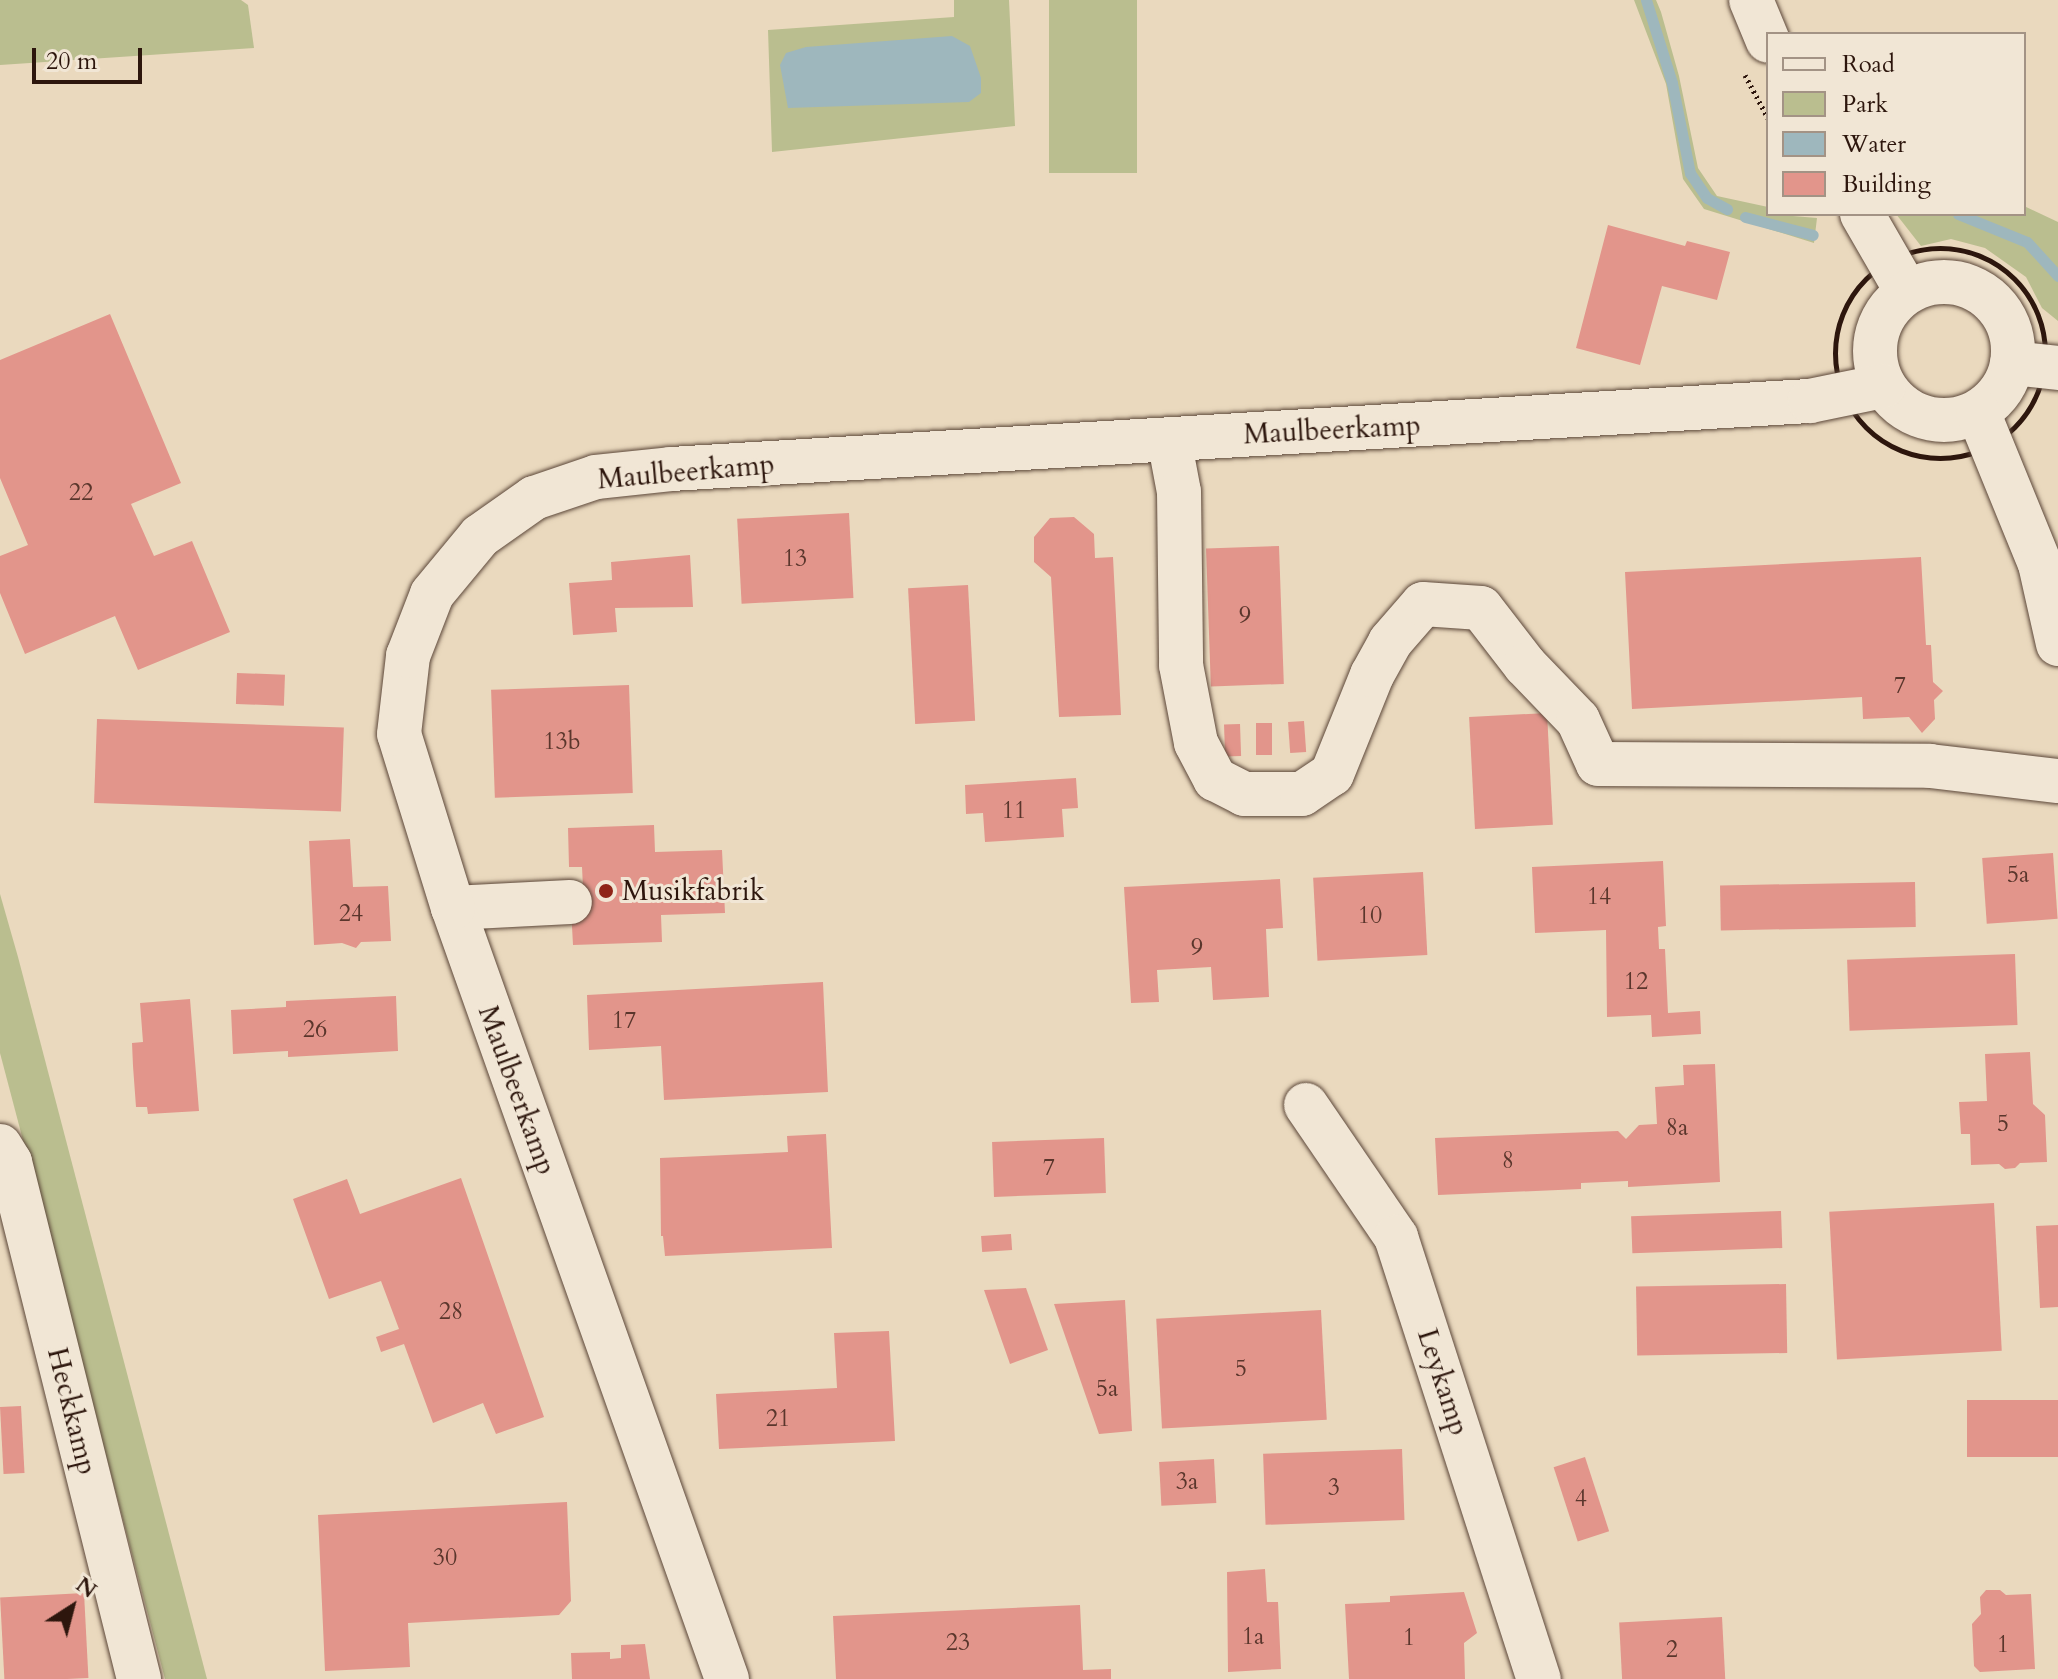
<!DOCTYPE html>
<style>
body{margin:0}
#map{position:relative;width:2058px;height:1679px;overflow:hidden;background:#ead9be;font-family:Cardo,serif}
div>[style]{position:absolute}
[style*='--x']{left:calc(var(--x)*1px);top:calc(var(--y)*1px);width:calc(var(--w)*1px);rotate:calc(var(--a)*1deg)}
.green>*{inset:0;background:#babe8f;transform-origin:0 0}
.water>*{inset:0;background:#9eb7bd}
.stream>*{height:11px;margin:-5.5px;padding:0 5.5px;transform-origin:5.5px;border-radius:5.5px;background:#9eb7bd}
.building>*{inset:0;background:#e2958b;transform-origin:0 0}
.path>*{height:5px;margin-top:-2.5px;transform-origin:0;background:repeating-linear-gradient(90deg,#2d160d 0 2px,transparent 0 6px)}
.path>.ring{margin:-2.5px;padding:0;box-sizing:content-box;background:none;border:5px solid #2d160d;border-radius:50%}
.roads{filter:drop-shadow(0 0 2px #5c4739) drop-shadow(0 0 2px #5c4739)}
.minor>*{height:44px;margin:-22px;padding:0 22px;transform-origin:22px;border-radius:22px;background:#f1e6d5}
.minor>.ring{margin:-22px;padding:0;box-sizing:content-box;background:none;border:44px solid #f1e6d5;border-radius:50%}
.dots>*{width:22px;height:22px;translate:-50% -50%;box-sizing:border-box;border:4px solid #f1e6d5;border-radius:50%}
span{translate:-50% -50%;white-space:nowrap;text-align:center;line-height:1.15;-webkit-text-stroke:6px #f1e6d5;paint-order:stroke}
.number-label{font-size:24px;color:#5a362c}
.number-label span{-webkit-text-stroke-width:0}
.street-label{font-size:28px;color:#2d160d}
.poi-label{font-size:28px;color:#2d160d}
.left{translate:0 -50%;text-align:left}
.legend{position:absolute;left:1766px;top:32px;width:260px;height:184px;box-sizing:border-box;background:#f1e6d5;border:2px solid #a39385;margin:0;padding:10px 14px;list-style:none;font-size:24px;color:#2d160d}
.legend li{display:flex;align-items:center;gap:16px;height:40px}
.legend b{width:40px;border:2px solid #a39385}
.north{position:absolute;left:32px;top:1567px;width:80px;height:80px;-webkit-text-stroke:6px #f1e6d5;paint-order:stroke;rotate:36deg;font-size:22px;font-weight:700;line-height:32px;text-align:center;color:#2d160d}
.north::after{content:'';display:block;margin:auto;width:28px;height:36px;background:#2d160d;clip-path:polygon(50% 0,100% 100%,50% 72%,0 100%)}
.scale{position:absolute;left:32px;top:48px;width:110px;height:36px;box-sizing:border-box;border:4px solid #2d160d;border-top:0;padding-left:10px;font-size:24px;line-height:28px;white-space:nowrap;color:#2d160d;-webkit-text-stroke:6px #f1e6d5;paint-order:stroke}
</style>
<div id="map">
<div class="green">
<i style="clip-path:polygon(0 0,241px 0,248px 5px,254px 48px,0 65px)"></i>
<i style="clip-path:polygon(954px 0,1009px 0,1015px 126px,772px 152px,768px 30px,954px 17px)"></i>
<i style="left:1049px;top:0;width:88px;height:173px"></i>
<i style="clip-path:polygon(1634px 0,1656px 0,1661px 12px,1679px 76px,1698px 168px,1717px 196px,1768px 207px,1768px 214px,1817px 218px,1814px 243px,1704px 209px,1683px 179px,1666px 84px)"></i>
<i style="clip-path:polygon(2024px 206px,2058px 222px,2058px 321px,2042px 308px,2026px 277px,1985px 248px,1951px 239px,1921px 246px,1896px 214px,2024px 214px)"></i>
<i style="clip-path:polygon(0 894px,18px 957px,207px 1679px,165px 1679px,0 1053px)"></i>
</div>
<div class="water">
<i style="clip-path:polygon(952px 36px,970px 46px,981px 78px,981px 93px,969px 102px,788px 108px,780px 65px,786px 53px,806px 47px)"></i>
</div>
<div class="stream">
<i style="--x:1646;--y:0;--w:87;--a:72.6"></i>
<i style="--x:1672;--y:83;--w:92;--a:78.7"></i>
<i style="--x:1690;--y:173;--w:30;--a:56"></i>
<i style="--x:1707;--y:198;--w:23;--a:29"></i>
<i style="--x:1958;--y:214;--w:74;--a:22.1"></i>
<i style="--x:2027;--y:242;--w:46;--a:47.6"></i>
<i style="--x:1745;--y:217;--w:70;--a:14.8"></i>
</div>
<div class="building">
<i style="clip-path:polygon(1608px 225px,1685px 246px,1687px 241px,1730px 252px,1717px 300px,1662px 286px,1640px 365px,1576px 348px)"></i>
<i style="clip-path:polygon(110px 314px,181px 483px,131px 504px,154px 556px,192px 541px,230px 632px,138px 670px,115px 616px,25px 654px,0 593px,0 556px,28px 545px,0 478px,0 360px)"></i>
<i style="left:849px;top:513px;width:85px;height:112px;rotate:87deg"></i>
<i style="clip-path:polygon(1074px 517px,1094px 534px,1095px 558px,1113px 557px,1121px 715px,1059px 717px,1051px 577px,1034px 562px,1034px 537px,1050px 518px)"></i>
<i style="left:1279px;top:546px;width:138px;height:73px;rotate:88deg"></i>
<i style="clip-path:polygon(690px 555px,693px 607px,615px 608px,617px 632px,573px 635px,569px 583px,612px 580px,611px 562px)"></i>
<i style="clip-path:polygon(1921px 557px,1926px 645px,1931px 645px,1933px 682px,1943px 691px,1934px 700px,1935px 719px,1922px 733px,1909px 717px,1863px 719px,1862px 697px,1632px 709px,1625px 572px)"></i>
<i style="left:968px;top:585px;width:136px;height:60px;rotate:87deg"></i>
<i style="left:237px;top:673px;width:48px;height:31px;rotate:2deg"></i>
<i style="left:629px;top:685px;width:108px;height:138px;rotate:88deg"></i>
<i style="left:1547px;top:713px;width:112px;height:78px;rotate:87deg"></i>
<i style="left:97px;top:719px;width:247px;height:84px;rotate:2deg"></i>
<i style="left:1304px;top:721px;width:31px;height:16px;rotate:86deg"></i>
<i style="left:1256px;top:723px;width:16px;height:32px"></i>
<i style="left:1240px;top:724px;width:32px;height:16px;rotate:88deg"></i>
<i style="clip-path:polygon(1076px 778px,1078px 808px,1062px 809px,1064px 837px,985px 842px,983px 813px,966px 814px,965px 785px)"></i>
<i style="clip-path:polygon(654px 825px,655px 852px,722px 850px,725px 913px,661px 915px,662px 942px,573px 945px,571px 908px,584px 908px,582px 867px,569px 867px,568px 828px)"></i>
<i style="clip-path:polygon(350px 839px,353px 887px,388px 886px,391px 941px,361px 942px,356px 948px,342px 943px,314px 945px,309px 841px)"></i>
<i style="left:2053px;top:853px;width:66px;height:71px;rotate:86deg"></i>
<i style="clip-path:polygon(1663px 861px,1666px 926px,1658px 927px,1659px 949px,1665px 949px,1668px 1013px,1700px 1011px,1701px 1034px,1652px 1037px,1651px 1015px,1607px 1017px,1606px 930px,1535px 933px,1532px 867px)"></i>
<i style="left:1423px;top:872px;width:83px;height:110px;rotate:87deg"></i>
<i style="clip-path:polygon(1280px 879px,1283px 928px,1266px 929px,1269px 997px,1213px 1000px,1211px 967px,1157px 970px,1159px 1002px,1131px 1003px,1124px 887px)"></i>
<i style="left:1915px;top:882px;width:45px;height:195px;rotate:89deg"></i>
<i style="left:2015px;top:954px;width:71px;height:168px;rotate:88deg"></i>
<i style="clip-path:polygon(823px 982px,828px 1092px,664px 1100px,661px 1046px,589px 1050px,587px 995px)"></i>
<i style="clip-path:polygon(396px 996px,398px 1051px,288px 1057px,288px 1051px,233px 1054px,231px 1010px,286px 1007px,286px 1001px)"></i>
<i style="clip-path:polygon(190px 999px,199px 1111px,148px 1114px,147px 1107px,136px 1107px,133px 1066px,132px 1043px,143px 1042px,140px 1003px)"></i>
<i style="clip-path:polygon(2030px 1052px,2033px 1104px,2045px 1115px,2047px 1162px,2020px 1163px,2015px 1168px,2005px 1169px,1999px 1164px,1971px 1165px,1970px 1134px,1961px 1134px,1959px 1102px,1987px 1101px,1985px 1054px)"></i>
<i style="clip-path:polygon(1715px 1064px,1720px 1182px,1628px 1187px,1628px 1181px,1581px 1183px,1581px 1189px,1438px 1195px,1435px 1138px,1618px 1131px,1626px 1139px,1639px 1125px,1657px 1124px,1655px 1087px,1684px 1085px,1683px 1065px)"></i>
<i style="clip-path:polygon(826px 1134px,832px 1248px,665px 1256px,663px 1236px,661px 1236px,660px 1158px,788px 1152px,787px 1136px)"></i>
<i style="left:1104px;top:1138px;width:55px;height:112px;rotate:88deg"></i>
<i style="clip-path:polygon(461px 1178px,544px 1417px,496px 1434px,483px 1403px,433px 1423px,404px 1344px,381px 1352px,376px 1337px,399px 1329px,381px 1281px,329px 1299px,293px 1199px,347px 1179px,360px 1214px)"></i>
<i style="left:1994px;top:1203px;width:148px;height:165px;rotate:87deg"></i>
<i style="left:1781px;top:1211px;width:37px;height:150px;rotate:88deg"></i>
<i style="clip-path:polygon(2058px 1225px,2058px 1307px,2040px 1308px,2036px 1226px)"></i>
<i style="left:1011px;top:1234px;width:16px;height:30px;rotate:86deg"></i>
<i style="left:1786px;top:1284px;width:69px;height:150px;rotate:89deg"></i>
<i style="clip-path:polygon(1026px 1288px,1048px 1350px,1010px 1364px,984px 1290px)"></i>
<i style="clip-path:polygon(1125px 1300px,1132px 1431px,1099px 1434px,1054px 1304px)"></i>
<i style="left:1321px;top:1310px;width:110px;height:165px;rotate:87deg"></i>
<i style="clip-path:polygon(889px 1331px,895px 1441px,719px 1449px,716px 1394px,837px 1388px,834px 1333px)"></i>
<i style="left:2058px;top:1400px;width:57px;height:91px;rotate:90deg"></i>
<i style="left:21px;top:1406px;width:67px;height:21px;rotate:87deg"></i>
<i style="left:1402px;top:1449px;width:71px;height:139px;rotate:88deg"></i>
<i style="left:1585px;top:1457px;width:78px;height:33px;rotate:72deg"></i>
<i style="left:1214px;top:1459px;width:44px;height:55px;rotate:87deg"></i>
<i style="clip-path:polygon(567px 1502px,571px 1601px,559px 1615px,408px 1623px,410px 1667px,325px 1671px,318px 1515px)"></i>
<i style="clip-path:polygon(1265px 1569px,1267px 1602px,1278px 1602px,1281px 1669px,1228px 1672px,1227px 1572px)"></i>
<i style="clip-path:polygon(1986px 1590px,2000px 1590px,2006px 1595px,2031px 1594px,2035px 1669px,1980px 1672px,1974px 1666px,1972px 1624px,1981px 1614px,1980px 1597px)"></i>
<i style="clip-path:polygon(1464px 1592px,1477px 1633px,1464px 1643px,1465px 1679px,1349px 1679px,1345px 1604px,1390px 1602px,1390px 1596px)"></i>
<i style="left:84px;top:1593px;width:85px;height:84px;rotate:87deg"></i>
<i style="clip-path:polygon(1080px 1605px,1083px 1670px,1111px 1669px,1111px 1679px,836px 1679px,833px 1616px)"></i>
<i style="left:1722px;top:1617px;width:62px;height:103px;rotate:87deg"></i>
<i style="clip-path:polygon(645px 1644px,650px 1679px,572px 1679px,571px 1653px,610px 1652px,610px 1659px,621px 1658px,621px 1645px)"></i>
</div>
<div class="path">
<i style="--x:1745;--y:75;--w:49;--a:61.9"></i>
<i class="ring" style="left:1835px;top:248px;width:205px;height:205px"></i>
</div>
<div class="roads">
<div class="minor">
<i style="--x:1751;--y:0;--w:44;--a:67.5"></i>
<i style="--x:1862;--y:214;--w:90;--a:60"></i>
<i class="ring" style="left:1875px;top:282px;width:94px;height:94px"></i>
<i style="--x:2012;--y:363;--w:46;--a:6.2"></i>
<i style="--x:1978;--y:412;--w:164;--a:67.8"></i>
<i style="--x:2040;--y:564;--w:82;--a:77.3"></i>
<i style="--x:1169;--y:439;--w:54;--a:79.3"></i>
<i style="--x:1179;--y:492;--w:173;--a:89.3"></i>
<i style="--x:1181;--y:665;--w:79;--a:79.1"></i>
<i style="--x:1196;--y:743;--w:41;--a:62.2"></i>
<i style="--x:1215;--y:779;--w:33;--a:27"></i>
<i style="--x:1244;--y:794;--w:58;--a:0"></i>
<i style="--x:1302;--y:794;--w:36;--a:-34"></i>
<i style="--x:1332;--y:774;--w:107;--a:-68"></i>
<i style="--x:1372;--y:675;--w:38;--a:-61"></i>
<i style="--x:1390;--y:642;--w:50;--a:-49"></i>
<i style="--x:1423;--y:604;--w:58;--a:3.9"></i>
<i style="--x:1481;--y:608;--w:72;--a:52.3"></i>
<i style="--x:1525;--y:665;--w:76;--a:46.1"></i>
<i style="--x:1578;--y:720;--w:48;--a:65.6"></i>
<i style="--x:1598;--y:764;--w:332;--a:0.3"></i>
<i style="--x:1930;--y:766;--w:129;--a:6.7"></i>
<i style="--x:453;--y:908;--w:117;--a:-2.9"></i>
<i style="--x:1306;--y:1105;--w:160;--a:55.7"></i>
<i style="--x:1396;--y:1237;--w:465;--a:72.1"></i>
<i style="--x:0;--y:1146;--w:19;--a:58"></i>
<i style="--x:10;--y:1162;--w:533;--a:75.99"></i>
<i style="--x:727;--y:1679;--w:818;--a:-109.56"></i>
<i style="--x:453;--y:908;--w:182;--a:-107.2"></i>
<i style="--x:399;--y:734;--w:79;--a:-83.4"></i>
<i style="--x:408;--y:656;--w:66;--a:-68.8"></i>
<i style="--x:432;--y:594;--w:75;--a:-50.4"></i>
<i style="--x:480;--y:536;--w:66;--a:-35.1"></i>
<i style="--x:534;--y:498;--w:65;--a:-18.7"></i>
<i style="--x:596;--y:477;--w:75;--a:-6.1"></i>
<i style="--x:671;--y:469;--w:1141;--a:-3.42"></i>
<i style="--x:1810;--y:401;--w:75;--a:-11.6"></i>
</div>
</div>
<div class="dots">
<i style="left:606px;top:891px;background:#8f2418"></i>
</div>
<div class="number-label">
<span style="left:81px;top:493px">22</span>
<span style="left:795px;top:559px">13</span>
<span style="left:1245px;top:616px">9</span>
<span style="left:1900px;top:686px">7</span>
<span style="left:562px;top:742px">13b</span>
<span style="left:1014px;top:811px">11</span>
<span style="left:2018px;top:875px">5a</span>
<span style="left:1599px;top:897px">14</span>
<span style="left:351px;top:914px">24</span>
<span style="left:1370px;top:916px">10</span>
<span style="left:1197px;top:948px">9</span>
<span style="left:1636px;top:982px">12</span>
<span style="left:624px;top:1021px">17</span>
<span style="left:315px;top:1030px">26</span>
<span style="left:2003px;top:1124px">5</span>
<span style="left:1677px;top:1128px">8a</span>
<span style="left:1508px;top:1161px">8</span>
<span style="left:1049px;top:1168px">7</span>
<span style="left:451px;top:1312px">28</span>
<span style="left:1241px;top:1369px">5</span>
<span style="left:1107px;top:1389px">5a</span>
<span style="left:778px;top:1419px">21</span>
<span style="left:1187px;top:1482px">3a</span>
<span style="left:1334px;top:1488px">3</span>
<span style="left:1581px;top:1499px">4</span>
<span style="left:445px;top:1558px">30</span>
<span style="left:1253px;top:1637px">1a</span>
<span style="left:1409px;top:1638px">1</span>
<span style="left:958px;top:1643px">23</span>
<span style="left:2003px;top:1645px">1</span>
<span style="left:1672px;top:1650px">2</span>
</div>
<div class="street-label">
<span style="left:1332px;top:430px;rotate:-3deg">Maulbeerkamp</span>
<span style="left:686px;top:472px;rotate:-5deg">Maulbeerkamp</span>
<span style="left:517px;top:1090px;rotate:70deg">Maulbeerkamp</span>
<span style="left:1443px;top:1382px;rotate:72deg">Leykamp</span>
<span style="left:72px;top:1411px;rotate:76deg">Heckkamp</span>
</div>
<div class="poi-label">
<span class="left" style="left:622px;top:891px">Musikfabrik</span>
</div>
<ul class="legend">
<li><b style="height:10px;background:#f1e6d5"></b>Road</li>
<li><b style="height:22px;background:#babe8f"></b>Park</li>
<li><b style="height:22px;background:#9eb7bd"></b>Water</li>
<li><b style="height:22px;background:#e2958b"></b>Building</li>
</ul>
<div class="north">N</div>
<div class="scale">20 m</div>
</div>
